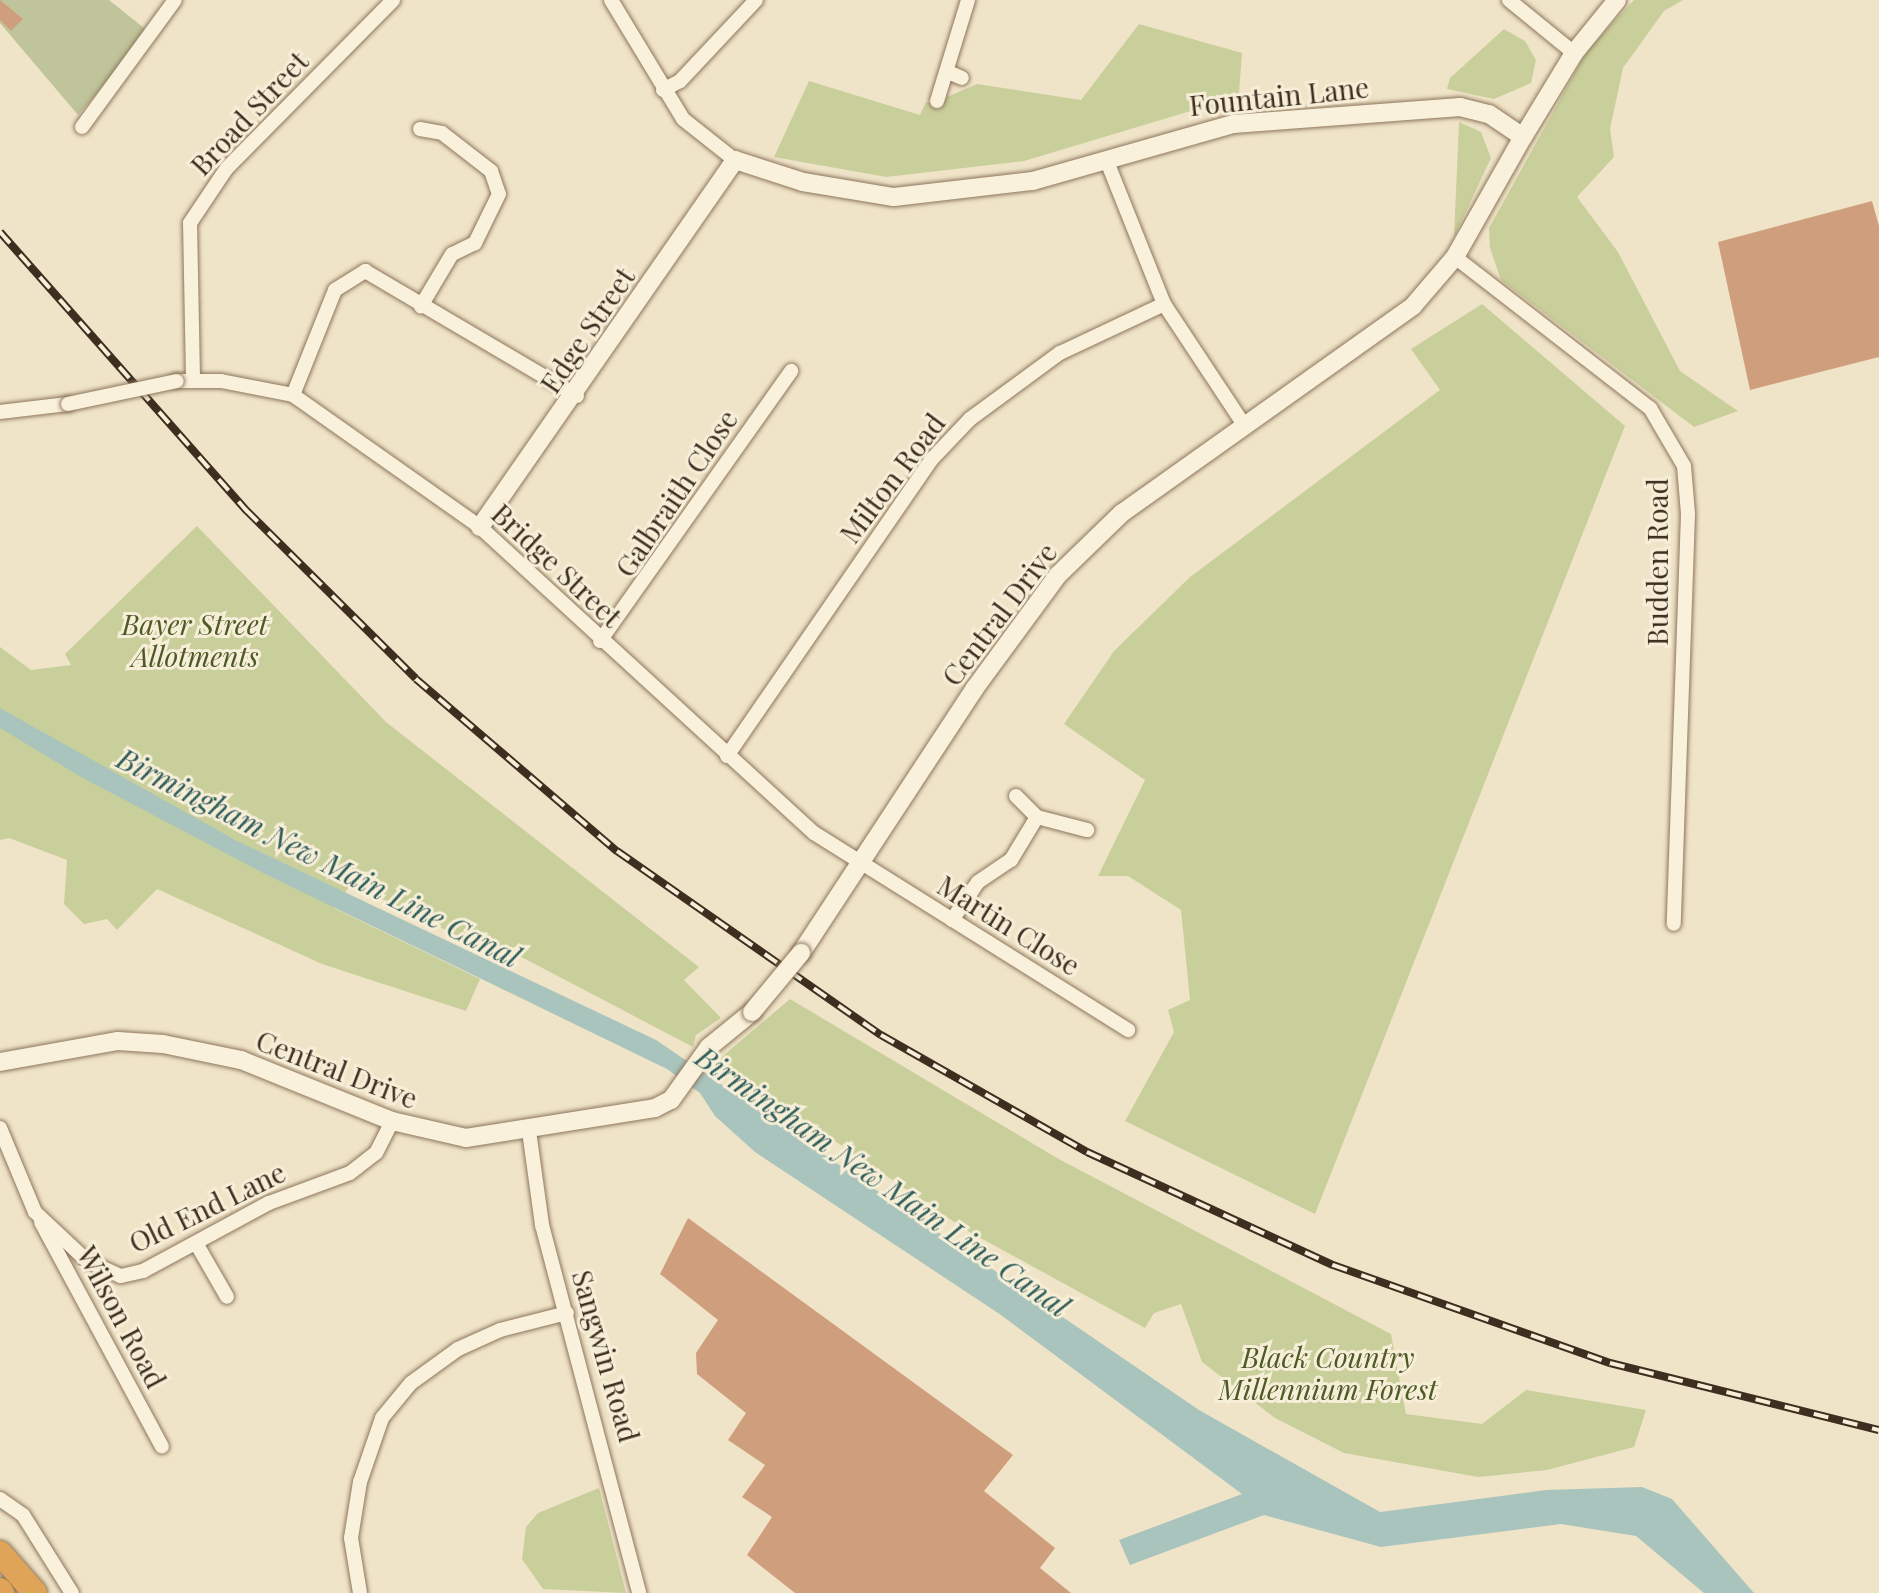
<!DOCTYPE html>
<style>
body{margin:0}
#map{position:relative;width:1879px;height:1593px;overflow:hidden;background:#f0e4c8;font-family:"Playfair Display",serif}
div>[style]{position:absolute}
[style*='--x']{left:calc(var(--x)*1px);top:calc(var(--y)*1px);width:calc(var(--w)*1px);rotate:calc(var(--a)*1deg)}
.green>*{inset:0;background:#c9cf9b}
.cemetery>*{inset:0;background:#bfc49a}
.water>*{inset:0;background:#a9c4bc}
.building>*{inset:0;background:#cf9f7d}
.roads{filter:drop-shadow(0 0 2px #8d765c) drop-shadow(0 0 2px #8d765c)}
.street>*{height:14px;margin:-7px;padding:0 7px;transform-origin:7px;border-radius:7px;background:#faf1dc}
.secondary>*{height:18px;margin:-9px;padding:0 9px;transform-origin:9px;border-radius:9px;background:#faf1dc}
.highway>*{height:24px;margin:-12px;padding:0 12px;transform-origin:12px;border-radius:12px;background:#e0a458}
.rail>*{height:8px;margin-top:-4px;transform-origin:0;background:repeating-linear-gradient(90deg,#f7eed8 0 15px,#3d2e20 0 30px);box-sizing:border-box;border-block:2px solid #3d2e20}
.bridges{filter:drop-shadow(0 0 2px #8d765c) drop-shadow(0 0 2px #8d765c)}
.street-bridge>*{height:14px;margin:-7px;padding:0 7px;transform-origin:7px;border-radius:7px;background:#faf1dc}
.secondary-bridge>*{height:18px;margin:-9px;padding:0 9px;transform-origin:9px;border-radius:9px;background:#faf1dc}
span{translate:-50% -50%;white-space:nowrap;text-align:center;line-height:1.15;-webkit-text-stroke:6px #f7eed8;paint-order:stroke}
.street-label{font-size:28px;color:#3d2e20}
.park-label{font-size:28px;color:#4d5a26;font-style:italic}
.water-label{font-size:30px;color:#2f5d5a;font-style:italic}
</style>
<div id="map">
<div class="green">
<i style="clip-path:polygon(1634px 0,1683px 0,1664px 11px,1623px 68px,1610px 129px,1614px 157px,1577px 197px,1618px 252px,1680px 371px,1738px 411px,1694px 427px,1501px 280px,1490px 248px,1489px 228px,1587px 51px)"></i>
<i style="clip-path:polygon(1139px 24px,1242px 53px,1238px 107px,1194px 110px,1024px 161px,886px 177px,774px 157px,809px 81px,920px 115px,926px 102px,942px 107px,947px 97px,977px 84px,1081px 100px)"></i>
<i style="clip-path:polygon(1504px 29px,1525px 41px,1536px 60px,1531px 83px,1494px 99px,1447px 89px,1450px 78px)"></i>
<i style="clip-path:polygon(1459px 122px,1481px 132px,1491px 158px,1454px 237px)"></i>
<i style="clip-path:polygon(1482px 304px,1625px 426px,1315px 1214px,1125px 1121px,1174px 1032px,1168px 1010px,1190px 1000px,1181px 910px,1128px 876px,1098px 876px,1145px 780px,1064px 724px,1114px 651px,1190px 577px,1440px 390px,1411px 349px)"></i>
<i style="clip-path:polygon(197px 526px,386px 722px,699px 967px,684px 980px,721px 1018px,696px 1035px,693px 1047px,510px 951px,483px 948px,351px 884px,334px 908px,480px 979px,466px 1011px,322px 964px,157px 889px,117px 930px,107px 919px,84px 924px,64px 904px,67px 860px,9px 838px,0 840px,0 647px,31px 670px,71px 665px,65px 654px)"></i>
<i style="clip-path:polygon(790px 999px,1057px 1158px,1391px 1334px,1406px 1414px,1482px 1424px,1526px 1390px,1646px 1410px,1634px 1447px,1547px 1470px,1478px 1477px,1344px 1453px,1275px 1418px,1202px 1362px,1181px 1304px,1154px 1313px,1145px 1328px,966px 1230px,717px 1061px)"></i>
<i style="clip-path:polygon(599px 1488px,626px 1593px,543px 1589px,522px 1559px,526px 1527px,538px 1513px)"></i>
</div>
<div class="cemetery">
<i style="clip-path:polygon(0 0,109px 0,149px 32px,78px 115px,0 23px)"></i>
</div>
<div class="water">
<i style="clip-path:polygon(0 708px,237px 841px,656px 1040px,1199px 1410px,1380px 1512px,1546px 1490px,1642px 1487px,1672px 1499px,1754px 1593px,1704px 1593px,1636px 1536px,1561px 1524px,1381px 1547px,1264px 1515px,1130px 1565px,1119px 1540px,1242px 1494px,1001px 1315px,755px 1152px,715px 1116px,700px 1093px,667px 1069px,265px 874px,81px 777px,0 728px)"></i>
</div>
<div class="building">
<i style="clip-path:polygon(0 0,23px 19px,11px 31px,0 20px)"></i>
<i style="clip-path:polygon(1872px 201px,1879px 226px,1879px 357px,1750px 390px,1718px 242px)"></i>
<i style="clip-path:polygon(688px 1218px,1013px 1455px,984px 1491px,1055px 1548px,1040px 1568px,1071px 1593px,795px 1593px,747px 1555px,772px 1517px,742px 1497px,765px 1465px,728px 1440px,746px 1413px,697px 1374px,696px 1353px,718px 1320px,660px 1274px)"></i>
</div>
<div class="roads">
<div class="street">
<i style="--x:611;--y:0;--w:139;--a:58.8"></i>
<i style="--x:683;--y:119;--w:66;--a:38.3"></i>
<i style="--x:1509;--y:0;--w:84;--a:39.2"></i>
<i style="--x:948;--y:72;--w:15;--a:23"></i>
<i style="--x:663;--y:90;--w:19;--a:-28"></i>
<i style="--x:680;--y:81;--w:111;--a:-46.8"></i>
<i style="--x:937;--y:101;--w:106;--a:-72.9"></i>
<i style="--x:82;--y:127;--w:157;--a:-53.8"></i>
<i style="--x:420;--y:129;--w:22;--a:10"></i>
<i style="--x:442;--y:133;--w:62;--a:37.8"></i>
<i style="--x:491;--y:171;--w:24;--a:71"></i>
<i style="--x:499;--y:194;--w:55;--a:116.1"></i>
<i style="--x:475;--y:243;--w:25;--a:154"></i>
<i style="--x:452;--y:254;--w:61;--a:120.8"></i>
<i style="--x:1106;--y:159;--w:156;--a:68.2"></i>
<i style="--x:1164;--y:304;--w:145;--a:56.5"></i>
<i style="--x:1455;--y:257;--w:247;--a:37.8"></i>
<i style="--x:1650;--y:408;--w:67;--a:59.6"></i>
<i style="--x:1684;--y:466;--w:48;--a:85.2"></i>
<i style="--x:1688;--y:514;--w:410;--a:92"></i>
<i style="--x:193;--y:378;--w:155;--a:-91.1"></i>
<i style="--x:190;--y:223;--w:66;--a:-56.1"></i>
<i style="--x:227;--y:168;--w:236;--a:-45.3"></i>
<i style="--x:177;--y:381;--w:44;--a:0"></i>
<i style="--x:221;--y:381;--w:73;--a:11"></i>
<i style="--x:293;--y:395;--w:229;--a:35.2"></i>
<i style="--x:480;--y:527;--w:453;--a:42.5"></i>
<i style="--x:814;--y:833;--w:371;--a:32.1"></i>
<i style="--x:293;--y:395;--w:113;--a:-68.2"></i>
<i style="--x:335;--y:290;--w:36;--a:-32"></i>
<i style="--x:365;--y:271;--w:246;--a:30.5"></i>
<i style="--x:0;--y:412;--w:68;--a:-6.7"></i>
<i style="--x:600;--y:641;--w:331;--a:-54.7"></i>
<i style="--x:727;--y:756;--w:361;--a:-55.4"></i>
<i style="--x:932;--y:459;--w:55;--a:-46.5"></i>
<i style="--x:970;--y:419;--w:112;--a:-36.3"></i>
<i style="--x:1060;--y:353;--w:115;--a:-25.2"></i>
<i style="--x:1016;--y:796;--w:30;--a:45"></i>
<i style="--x:1037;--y:817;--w:52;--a:14.6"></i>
<i style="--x:952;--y:920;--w:46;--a:-55.6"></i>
<i style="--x:978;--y:882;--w:40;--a:-34"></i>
<i style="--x:1011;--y:860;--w:50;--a:-58.8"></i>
<i style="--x:0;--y:1128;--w:91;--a:67.4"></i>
<i style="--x:35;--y:1212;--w:71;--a:43.3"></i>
<i style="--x:87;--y:1261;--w:37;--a:24"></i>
<i style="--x:121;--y:1276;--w:23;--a:-13"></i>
<i style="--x:143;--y:1271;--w:143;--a:-28.4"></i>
<i style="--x:269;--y:1203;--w:86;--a:-20.3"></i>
<i style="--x:350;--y:1173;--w:33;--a:-38"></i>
<i style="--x:376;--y:1153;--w:36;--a:-63"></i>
<i style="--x:529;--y:1131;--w:95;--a:82.1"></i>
<i style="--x:542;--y:1225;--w:381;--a:75.2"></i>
<i style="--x:41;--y:1222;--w:255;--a:61.7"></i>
<i style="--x:196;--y:1243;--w:62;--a:60.1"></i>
<i style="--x:0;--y:1499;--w:28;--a:35"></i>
<i style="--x:23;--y:1515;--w:92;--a:57.9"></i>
<i style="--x:360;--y:1593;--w:56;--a:-99.3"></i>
<i style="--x:351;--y:1538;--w:57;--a:-80.9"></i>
<i style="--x:360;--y:1482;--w:68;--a:-71"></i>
<i style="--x:382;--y:1418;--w:45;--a:-50.4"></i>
<i style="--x:411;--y:1383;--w:58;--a:-35.9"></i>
<i style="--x:458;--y:1349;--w:46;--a:-24.3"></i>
<i style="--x:500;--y:1330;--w:69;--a:-14.2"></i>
</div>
<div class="secondary">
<i style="--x:480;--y:527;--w:447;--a:-55.2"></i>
<i style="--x:735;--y:160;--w:71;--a:17.9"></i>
<i style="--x:803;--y:182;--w:92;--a:9.4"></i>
<i style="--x:894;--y:197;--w:140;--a:-6.6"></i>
<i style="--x:1033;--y:181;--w:208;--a:-15.9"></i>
<i style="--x:1233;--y:124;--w:228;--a:-4.3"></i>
<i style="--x:1460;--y:107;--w:30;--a:14"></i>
<i style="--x:1489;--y:114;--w:41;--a:34.1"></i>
<i style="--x:1523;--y:137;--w:98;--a:-58.7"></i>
<i style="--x:1574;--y:53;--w:68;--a:-50.9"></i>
<i style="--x:801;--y:953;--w:317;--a:-56.7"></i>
<i style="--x:975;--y:688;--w:140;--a:-53.7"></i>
<i style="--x:1058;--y:575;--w:89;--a:-44.1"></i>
<i style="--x:1122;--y:513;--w:357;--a:-35.4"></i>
<i style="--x:1413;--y:306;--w:65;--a:-49.4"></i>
<i style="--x:1455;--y:257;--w:138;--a:-60.5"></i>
<i style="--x:0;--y:1062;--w:120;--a:-10.1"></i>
<i style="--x:118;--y:1041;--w:45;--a:3.8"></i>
<i style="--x:163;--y:1044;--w:80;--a:11.6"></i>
<i style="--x:241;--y:1060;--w:163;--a:22"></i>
<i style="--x:392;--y:1121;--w:76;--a:12.9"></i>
<i style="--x:466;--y:1138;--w:191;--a:-9"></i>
<i style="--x:655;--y:1108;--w:18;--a:-27"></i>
<i style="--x:671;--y:1100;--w:65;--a:-54.4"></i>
<i style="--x:709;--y:1047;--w:55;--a:-39.1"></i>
</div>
<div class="highway">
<i style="--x:0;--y:1553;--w:53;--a:48.8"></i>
<i style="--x:0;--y:1590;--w:4;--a:56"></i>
</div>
</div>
<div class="rail">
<i style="--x:0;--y:232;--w:373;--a:48.5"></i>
<i style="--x:247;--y:511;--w:238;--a:44.8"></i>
<i style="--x:416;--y:679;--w:265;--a:40.6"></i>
<i style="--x:617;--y:851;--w:322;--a:34.9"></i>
<i style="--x:881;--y:1035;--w:237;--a:29.6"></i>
<i style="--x:1087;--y:1152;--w:271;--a:24.7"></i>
<i style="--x:1333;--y:1265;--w:294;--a:19.5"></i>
<i style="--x:1610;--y:1363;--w:277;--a:14"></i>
</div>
<div class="bridges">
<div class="street-bridge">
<i style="--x:68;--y:404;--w:111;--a:-11.9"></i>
</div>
<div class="secondary-bridge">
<i style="--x:752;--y:1012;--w:77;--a:-50.3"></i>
</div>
</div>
<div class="street-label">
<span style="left:1279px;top:96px;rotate:-6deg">Fountain Lane</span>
<span style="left:249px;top:113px;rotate:-47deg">Broad Street</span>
<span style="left:587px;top:330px;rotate:-56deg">Edge Street</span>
<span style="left:892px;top:478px;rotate:-53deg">Milton Road</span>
<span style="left:676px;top:493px;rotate:-56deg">Galbraith Close</span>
<span style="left:1657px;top:562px;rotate:-90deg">Budden Road</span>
<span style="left:557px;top:565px;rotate:43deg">Bridge Street</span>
<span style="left:999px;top:614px;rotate:-53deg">Central Drive</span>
<span style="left:1009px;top:925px;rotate:32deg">Martin Close</span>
<span style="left:337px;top:1069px;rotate:21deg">Central Drive</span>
<span style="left:207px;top:1207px;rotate:-26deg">Old End Lane</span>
<span style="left:122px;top:1317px;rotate:62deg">Wilson Road</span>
<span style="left:606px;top:1356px;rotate:74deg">Sangwin Road</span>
</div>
<div class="park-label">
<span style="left:195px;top:640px">Bayer Street<br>Allotments</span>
<span style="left:1328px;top:1373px">Black Country<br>Millennium Forest</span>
</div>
<div class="water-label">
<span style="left:319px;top:857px;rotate:27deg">Birmingham New Main Line Canal</span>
<span style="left:883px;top:1181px;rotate:35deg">Birmingham New Main Line Canal</span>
</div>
</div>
